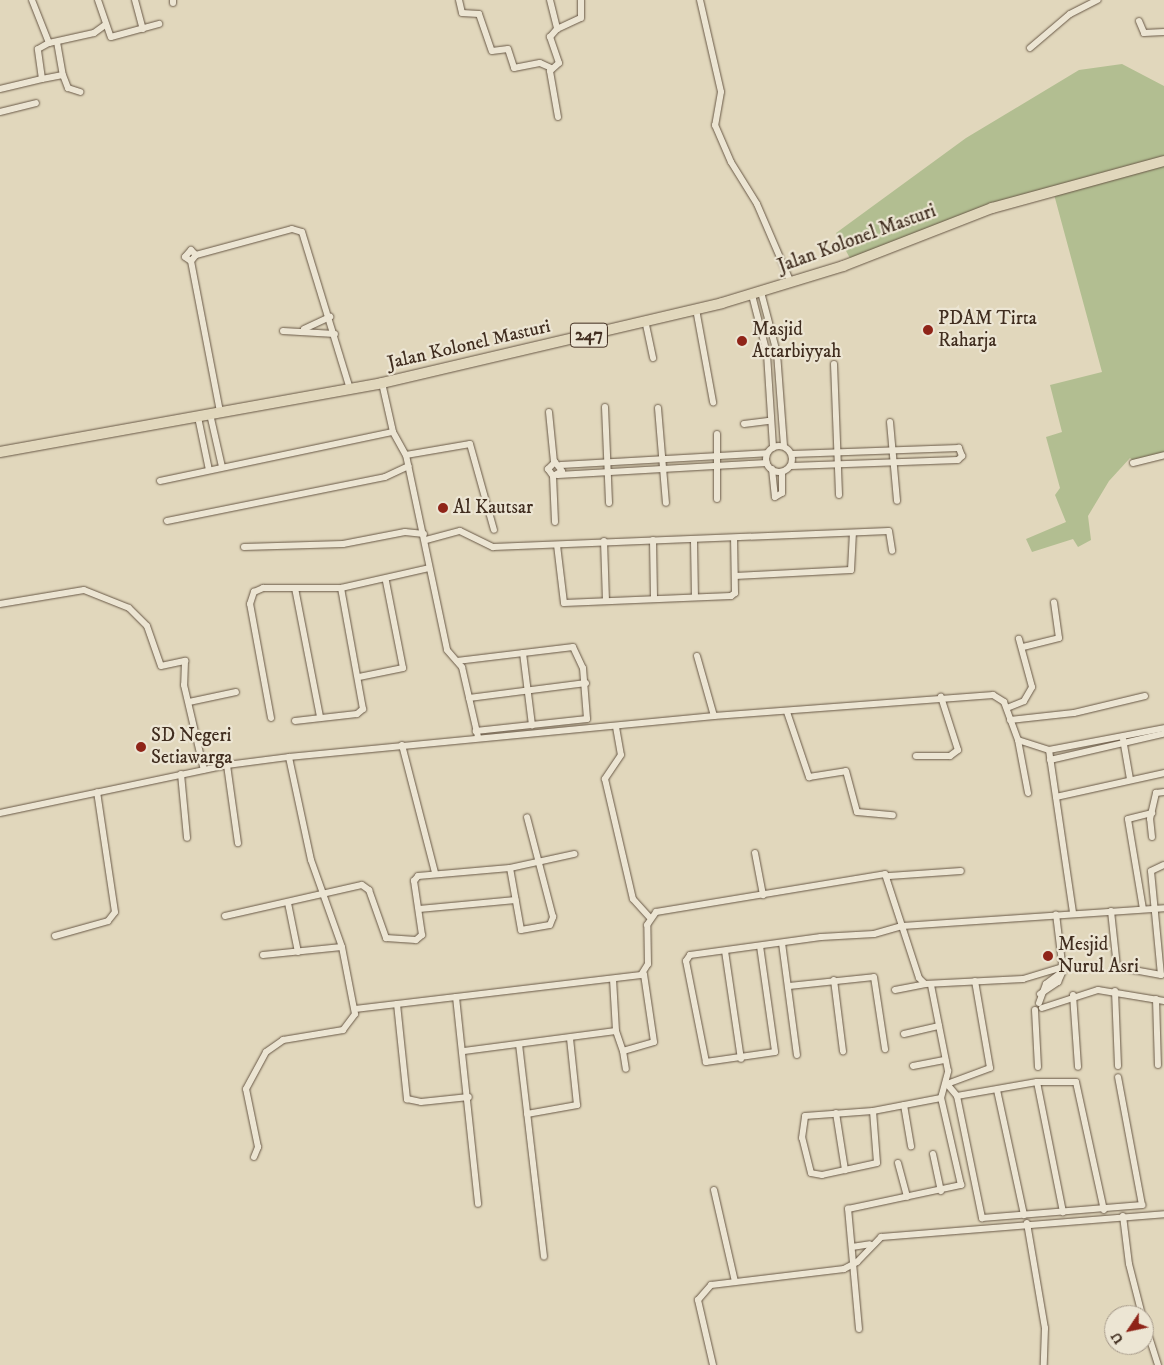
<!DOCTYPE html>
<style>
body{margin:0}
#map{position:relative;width:1164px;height:1365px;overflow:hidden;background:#e1d7bc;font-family:"IM FELL DW Pica",serif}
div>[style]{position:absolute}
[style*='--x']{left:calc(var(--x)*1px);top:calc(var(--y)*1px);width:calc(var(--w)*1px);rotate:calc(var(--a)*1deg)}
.green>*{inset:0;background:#b2be91}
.roads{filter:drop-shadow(0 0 1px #685846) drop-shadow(0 0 1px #685846)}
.street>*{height:6px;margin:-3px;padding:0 3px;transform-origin:3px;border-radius:3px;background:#ece5d3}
.street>.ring{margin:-3px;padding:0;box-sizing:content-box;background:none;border:6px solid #ece5d3;border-radius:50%}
.primary>*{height:10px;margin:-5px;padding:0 5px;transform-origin:5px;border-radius:5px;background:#e1d7bc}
.dots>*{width:14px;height:14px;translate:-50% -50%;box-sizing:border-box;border:2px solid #ece5d3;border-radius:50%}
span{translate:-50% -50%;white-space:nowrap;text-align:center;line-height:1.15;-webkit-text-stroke:4.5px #ece5d3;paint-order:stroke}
.shield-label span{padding:1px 4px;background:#ece5d3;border:1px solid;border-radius:4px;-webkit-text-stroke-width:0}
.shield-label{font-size:18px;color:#402d1f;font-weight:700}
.street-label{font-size:19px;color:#402d1f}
.poi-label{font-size:19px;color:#402d1f}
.left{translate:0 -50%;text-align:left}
.north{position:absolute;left:1104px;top:1305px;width:50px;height:50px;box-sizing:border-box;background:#ece5d3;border:1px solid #a79b8b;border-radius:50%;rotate:236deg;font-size:14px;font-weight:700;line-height:20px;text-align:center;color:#402d1f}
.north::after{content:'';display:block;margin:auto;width:18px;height:22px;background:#8f2418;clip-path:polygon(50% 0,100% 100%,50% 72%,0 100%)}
</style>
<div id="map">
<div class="green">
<i style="clip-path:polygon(1122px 64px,1164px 86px,1164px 453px,1134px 462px,1130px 458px,1109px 481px,1088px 516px,1091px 540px,1078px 547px,1073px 539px,1032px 552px,1026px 539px,1066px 522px,1055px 495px,1060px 488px,1046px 437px,1062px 432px,1050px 385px,1102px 372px,1052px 187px,851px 260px,836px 233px,966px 138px,1079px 70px)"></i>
</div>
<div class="roads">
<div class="street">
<i style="--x:98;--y:0;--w:39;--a:71"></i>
<i style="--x:111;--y:37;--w:50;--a:-15.2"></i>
<i style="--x:135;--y:0;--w:30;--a:75"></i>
<i style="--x:173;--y:0;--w:3;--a:90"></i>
<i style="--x:459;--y:0;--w:13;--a:77"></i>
<i style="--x:462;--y:13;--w:17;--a:3"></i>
<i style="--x:479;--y:14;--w:39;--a:71"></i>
<i style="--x:492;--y:51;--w:16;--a:-7"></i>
<i style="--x:508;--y:49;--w:20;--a:72"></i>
<i style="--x:514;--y:68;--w:26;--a:-11"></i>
<i style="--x:540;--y:63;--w:12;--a:24"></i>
<i style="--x:550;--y:0;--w:30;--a:76"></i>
<i style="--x:700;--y:0;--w:94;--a:77.1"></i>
<i style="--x:721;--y:92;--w:34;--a:100"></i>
<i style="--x:715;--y:125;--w:40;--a:66.6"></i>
<i style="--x:731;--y:162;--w:49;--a:58.2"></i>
<i style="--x:757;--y:204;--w:86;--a:66.7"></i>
<i style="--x:1139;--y:21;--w:13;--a:67"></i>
<i style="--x:1144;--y:33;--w:20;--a:-3"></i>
<i style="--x:57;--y:42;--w:34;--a:80"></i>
<i style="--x:49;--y:43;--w:46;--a:-12.5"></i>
<i style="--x:94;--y:33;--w:14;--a:-36"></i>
<i style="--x:1030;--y:48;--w:52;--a:-40.4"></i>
<i style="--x:1070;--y:14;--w:31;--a:-27"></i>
<i style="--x:42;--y:79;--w:21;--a:-11"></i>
<i style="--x:63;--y:75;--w:14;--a:69"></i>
<i style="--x:68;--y:88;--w:13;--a:18"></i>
<i style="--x:0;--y:89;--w:43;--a:-13.4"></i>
<i style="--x:42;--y:79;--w:30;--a:-98"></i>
<i style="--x:38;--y:49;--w:13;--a:-29"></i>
<i style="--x:49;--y:43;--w:46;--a:-111.6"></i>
<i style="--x:0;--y:112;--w:37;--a:-14"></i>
<i style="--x:558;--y:117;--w:47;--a:-99.9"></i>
<i style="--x:550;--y:71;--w:12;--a:-42"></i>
<i style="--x:559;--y:63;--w:28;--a:-109"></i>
<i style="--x:550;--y:37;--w:11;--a:-49"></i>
<i style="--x:557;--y:29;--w:26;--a:-25"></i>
<i style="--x:581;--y:18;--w:18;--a:-90"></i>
<i style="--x:196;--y:255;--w:99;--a:-15.2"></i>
<i style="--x:292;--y:229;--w:10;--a:17"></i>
<i style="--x:302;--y:232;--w:164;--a:73"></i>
<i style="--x:191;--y:261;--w:8;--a:-50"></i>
<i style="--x:196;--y:255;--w:7;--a:-135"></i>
<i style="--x:191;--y:250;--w:9;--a:131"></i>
<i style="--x:185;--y:257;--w:7;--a:34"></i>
<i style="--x:191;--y:261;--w:154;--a:79.1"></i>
<i style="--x:761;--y:292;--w:63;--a:75.3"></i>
<i style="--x:777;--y:353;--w:93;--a:85.7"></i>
<i style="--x:752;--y:295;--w:61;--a:75.7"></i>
<i style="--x:767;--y:354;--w:94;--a:86.3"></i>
<i style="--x:696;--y:309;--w:95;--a:79.6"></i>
<i style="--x:645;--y:320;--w:39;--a:78"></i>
<i style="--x:304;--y:329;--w:29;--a:-25"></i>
<i style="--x:283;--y:331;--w:52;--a:3.3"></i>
<i style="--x:834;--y:364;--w:131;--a:87.8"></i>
<i style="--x:382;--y:383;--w:50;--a:77.3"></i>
<i style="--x:393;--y:432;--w:26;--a:61"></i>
<i style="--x:406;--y:455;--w:199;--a:78.1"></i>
<i style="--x:447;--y:650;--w:23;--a:49"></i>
<i style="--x:462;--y:667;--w:72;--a:77.1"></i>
<i style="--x:605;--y:407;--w:96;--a:87.6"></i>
<i style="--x:658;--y:408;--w:95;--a:85.2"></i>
<i style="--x:549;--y:412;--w:50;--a:84.3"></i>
<i style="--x:210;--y:414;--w:54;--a:77.2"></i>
<i style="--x:198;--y:417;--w:54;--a:78.3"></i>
<i style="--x:890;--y:422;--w:79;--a:84.9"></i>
<i style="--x:744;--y:424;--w:26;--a:-7"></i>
<i style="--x:717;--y:434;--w:65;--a:90"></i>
<i class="ring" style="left:766px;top:446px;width:20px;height:20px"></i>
<i style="--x:406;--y:455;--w:65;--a:-9.8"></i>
<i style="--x:470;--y:444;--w:89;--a:74.4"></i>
<i style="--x:1133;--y:463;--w:32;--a:-14"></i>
<i style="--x:561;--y:465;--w:206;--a:-3.3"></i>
<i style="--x:791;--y:466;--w:167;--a:-2.1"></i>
<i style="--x:958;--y:460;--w:6;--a:-45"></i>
<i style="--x:962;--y:456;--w:9;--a:-111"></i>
<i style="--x:959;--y:448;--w:167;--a:177.9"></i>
<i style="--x:772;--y:469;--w:28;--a:84"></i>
<i style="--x:775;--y:497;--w:8;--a:-30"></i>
<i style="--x:782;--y:493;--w:21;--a:-90"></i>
<i style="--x:558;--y:475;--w:209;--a:-3.3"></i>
<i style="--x:553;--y:476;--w:10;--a:-29"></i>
<i style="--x:562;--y:471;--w:11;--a:-128"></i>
<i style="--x:555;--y:462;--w:10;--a:135"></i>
<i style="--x:548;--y:469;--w:9;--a:54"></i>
<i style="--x:553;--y:476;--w:46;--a:87.5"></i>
<i style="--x:160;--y:481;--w:238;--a:-11.9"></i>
<i style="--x:167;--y:521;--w:222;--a:-11.4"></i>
<i style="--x:385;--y:477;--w:26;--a:-25"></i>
<i style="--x:426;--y:540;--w:35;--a:-15"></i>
<i style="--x:460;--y:531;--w:37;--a:26"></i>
<i style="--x:493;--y:547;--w:396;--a:-2.3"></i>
<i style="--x:889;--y:531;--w:20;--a:81"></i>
<i style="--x:653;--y:540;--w:58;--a:89"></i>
<i style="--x:604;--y:541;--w:59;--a:88.1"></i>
<i style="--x:694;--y:541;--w:55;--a:89"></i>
<i style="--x:557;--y:545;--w:58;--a:83.1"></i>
<i style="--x:564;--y:603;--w:167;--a:-2.4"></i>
<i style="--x:731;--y:596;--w:5;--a:-37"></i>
<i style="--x:735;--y:593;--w:55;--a:-91"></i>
<i style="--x:244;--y:547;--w:99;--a:-1.7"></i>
<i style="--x:343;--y:544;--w:63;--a:-11"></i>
<i style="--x:405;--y:532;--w:19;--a:6"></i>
<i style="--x:735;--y:576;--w:116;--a:-3"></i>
<i style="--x:851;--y:570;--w:37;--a:-87"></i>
<i style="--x:295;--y:588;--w:131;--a:79"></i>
<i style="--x:0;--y:604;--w:85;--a:-9.5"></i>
<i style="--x:84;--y:590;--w:48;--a:21.8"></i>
<i style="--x:129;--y:608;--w:25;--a:45"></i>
<i style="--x:147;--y:626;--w:42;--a:70.7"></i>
<i style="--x:161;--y:666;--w:25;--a:-12"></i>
<i style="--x:185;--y:661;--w:24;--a:92"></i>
<i style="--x:184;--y:685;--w:87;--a:76.8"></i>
<i style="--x:1023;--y:647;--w:37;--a:-14"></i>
<i style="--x:1059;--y:638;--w:36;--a:-98"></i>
<i style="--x:523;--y:653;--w:73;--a:82.9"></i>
<i style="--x:697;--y:656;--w:62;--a:74.2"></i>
<i style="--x:457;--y:661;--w:117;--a:-6.9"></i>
<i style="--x:573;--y:647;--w:23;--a:65"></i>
<i style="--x:583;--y:668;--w:51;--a:85.5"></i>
<i style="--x:587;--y:719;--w:112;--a:173.8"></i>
<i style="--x:359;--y:677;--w:45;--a:-11.6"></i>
<i style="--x:403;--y:668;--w:89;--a:-101.1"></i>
<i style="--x:469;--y:698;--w:118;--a:-7.3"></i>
<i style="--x:189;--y:702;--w:48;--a:-12"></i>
<i style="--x:1007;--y:708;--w:18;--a:-22"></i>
<i style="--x:1024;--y:701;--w:16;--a:-60"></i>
<i style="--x:1032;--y:687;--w:50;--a:-105.2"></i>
<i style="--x:787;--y:712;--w:69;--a:71.3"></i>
<i style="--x:809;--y:777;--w:37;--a:-9"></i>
<i style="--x:846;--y:771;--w:42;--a:75"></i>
<i style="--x:857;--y:812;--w:36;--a:5"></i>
<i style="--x:271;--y:718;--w:116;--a:-100.4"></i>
<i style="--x:250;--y:604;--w:13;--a:-72"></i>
<i style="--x:254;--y:592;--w:10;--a:-24"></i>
<i style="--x:263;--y:588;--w:78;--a:0"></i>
<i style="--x:341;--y:588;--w:90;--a:-12.8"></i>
<i style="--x:1010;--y:720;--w:64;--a:-6.2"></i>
<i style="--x:1074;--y:713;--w:73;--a:-13.5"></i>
<i style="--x:295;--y:721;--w:62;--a:-6.4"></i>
<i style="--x:357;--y:714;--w:8;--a:-40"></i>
<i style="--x:363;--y:709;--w:123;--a:-100.3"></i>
<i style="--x:616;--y:727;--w:28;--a:80"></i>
<i style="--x:621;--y:755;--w:29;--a:124"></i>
<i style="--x:605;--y:779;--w:123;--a:76.9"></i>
<i style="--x:633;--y:899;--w:24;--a:48"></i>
<i style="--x:1123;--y:739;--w:41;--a:80.1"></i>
<i style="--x:1018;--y:740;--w:54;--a:79.3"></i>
<i style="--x:402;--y:745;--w:132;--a:75.5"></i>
<i style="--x:1049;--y:750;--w:117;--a:-10.8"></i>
<i style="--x:916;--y:756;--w:34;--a:0"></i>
<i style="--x:950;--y:756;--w:10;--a:-37"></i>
<i style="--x:958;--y:750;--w:56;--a:-107.8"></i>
<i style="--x:1050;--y:760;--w:116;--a:-13"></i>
<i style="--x:227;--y:765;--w:79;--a:82"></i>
<i style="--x:181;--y:774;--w:64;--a:84.6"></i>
<i style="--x:1056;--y:797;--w:111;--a:-12.5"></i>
<i style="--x:0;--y:813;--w:232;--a:-11.9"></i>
<i style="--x:227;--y:765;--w:63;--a:-7.4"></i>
<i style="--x:289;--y:757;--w:427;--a:-5.5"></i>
<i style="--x:714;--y:716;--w:280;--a:-4.3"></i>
<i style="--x:993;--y:695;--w:13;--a:32"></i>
<i style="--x:1004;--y:702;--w:40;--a:69.8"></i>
<i style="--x:1018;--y:740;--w:33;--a:18"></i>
<i style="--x:1049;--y:750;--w:164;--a:81.6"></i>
<i style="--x:1152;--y:837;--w:18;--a:-96"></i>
<i style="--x:1150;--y:819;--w:27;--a:-77"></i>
<i style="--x:1156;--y:793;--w:8;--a:-7"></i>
<i style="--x:755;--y:853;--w:43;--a:79.2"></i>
<i style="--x:510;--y:868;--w:63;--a:79.9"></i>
<i style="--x:521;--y:930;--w:29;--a:-10"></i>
<i style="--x:550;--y:925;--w:9;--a:-69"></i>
<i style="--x:553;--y:917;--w:103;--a:-104.6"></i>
<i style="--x:889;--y:876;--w:72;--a:-4"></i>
<i style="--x:288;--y:903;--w:50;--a:78.5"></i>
<i style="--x:419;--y:909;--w:97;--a:-5.3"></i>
<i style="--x:1143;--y:909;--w:91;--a:-99.5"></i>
<i style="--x:1128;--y:819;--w:25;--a:-14"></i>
<i style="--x:1111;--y:911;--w:56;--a:83.9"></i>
<i style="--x:1117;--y:967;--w:45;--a:10.3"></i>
<i style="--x:1161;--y:975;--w:104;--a:-95.5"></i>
<i style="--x:1151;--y:871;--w:14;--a:-25"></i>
<i style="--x:225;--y:916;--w:140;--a:-12.8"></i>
<i style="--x:362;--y:885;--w:9;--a:36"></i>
<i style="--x:369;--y:890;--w:51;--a:70.5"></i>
<i style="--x:386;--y:938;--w:30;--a:4"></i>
<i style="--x:416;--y:940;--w:8;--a:-40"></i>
<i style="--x:422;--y:935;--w:55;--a:-98.4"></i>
<i style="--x:414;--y:881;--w:6;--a:-51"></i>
<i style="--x:418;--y:876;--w:92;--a:-5"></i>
<i style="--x:510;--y:868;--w:66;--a:-12.3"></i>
<i style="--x:55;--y:936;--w:55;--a:-15.8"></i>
<i style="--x:108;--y:921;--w:11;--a:-52"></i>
<i style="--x:115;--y:912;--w:121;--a:-98.5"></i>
<i style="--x:782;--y:943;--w:113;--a:82.4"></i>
<i style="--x:760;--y:946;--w:107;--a:81.9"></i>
<i style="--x:775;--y:1052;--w:70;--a:171.8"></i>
<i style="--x:706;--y:1062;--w:103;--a:-101.2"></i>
<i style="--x:686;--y:961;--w:7;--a:-56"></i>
<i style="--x:690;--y:955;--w:132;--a:-7.8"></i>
<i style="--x:821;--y:937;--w:53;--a:-3.2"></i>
<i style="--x:874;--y:934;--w:29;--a:-16"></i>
<i style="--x:902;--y:926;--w:263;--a:-3.9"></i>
<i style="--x:725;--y:951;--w:109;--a:81.6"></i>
<i style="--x:263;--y:955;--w:79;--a:-5.8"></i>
<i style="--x:613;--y:979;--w:52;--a:86.7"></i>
<i style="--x:616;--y:1031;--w:21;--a:71"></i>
<i style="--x:623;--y:1051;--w:32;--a:-16"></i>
<i style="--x:654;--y:1042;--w:69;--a:-98.4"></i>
<i style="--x:834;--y:980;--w:72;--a:82.8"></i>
<i style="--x:975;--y:981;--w:88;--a:80.2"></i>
<i style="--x:990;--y:1068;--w:46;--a:159.6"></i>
<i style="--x:947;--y:1084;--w:16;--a:50"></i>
<i style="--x:957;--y:1096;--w:125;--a:78.4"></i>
<i style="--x:982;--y:1218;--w:161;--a:-4.6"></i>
<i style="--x:1142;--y:1205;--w:130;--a:-100.6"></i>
<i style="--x:789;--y:986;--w:85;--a:-6"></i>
<i style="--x:874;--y:977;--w:73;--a:81.3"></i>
<i style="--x:895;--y:990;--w:31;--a:-11"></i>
<i style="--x:1115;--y:991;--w:75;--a:87.7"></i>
<i style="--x:1040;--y:994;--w:22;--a:-34"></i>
<i style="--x:1058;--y:982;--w:12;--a:-66"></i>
<i style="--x:1063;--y:971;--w:57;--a:-97"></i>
<i style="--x:1073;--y:995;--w:72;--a:86"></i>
<i style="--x:456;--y:997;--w:208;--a:83.9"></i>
<i style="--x:1156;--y:999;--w:66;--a:88.3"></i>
<i style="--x:1039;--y:1003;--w:20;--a:-70"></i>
<i style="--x:1046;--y:984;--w:21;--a:-37"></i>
<i style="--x:397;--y:1004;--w:96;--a:84"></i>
<i style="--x:407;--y:1099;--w:14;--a:12"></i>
<i style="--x:421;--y:1102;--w:48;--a:-5.9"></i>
<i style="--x:1042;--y:1008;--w:59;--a:-17.8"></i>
<i style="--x:1098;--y:990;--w:67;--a:9.5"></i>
<i style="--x:355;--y:1009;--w:288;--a:-6.8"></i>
<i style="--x:641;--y:975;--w:13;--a:-58"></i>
<i style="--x:648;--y:964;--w:39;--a:-91"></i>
<i style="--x:647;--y:925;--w:16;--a:-55"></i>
<i style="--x:656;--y:912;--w:232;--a:-9.4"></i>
<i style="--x:885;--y:874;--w:109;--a:71.9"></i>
<i style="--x:919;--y:978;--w:8;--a:45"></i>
<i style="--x:925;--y:984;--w:98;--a:-2.9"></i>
<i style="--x:1023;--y:979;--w:42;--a:-16.7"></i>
<i style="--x:1035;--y:1010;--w:57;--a:87"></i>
<i style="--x:904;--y:1034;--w:36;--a:-13"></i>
<i style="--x:519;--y:1044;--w:214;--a:83.3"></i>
<i style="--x:464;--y:1051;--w:153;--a:-7.5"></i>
<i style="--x:623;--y:1051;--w:18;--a:81"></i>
<i style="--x:913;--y:1066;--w:33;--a:-11"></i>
<i style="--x:1037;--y:1082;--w:133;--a:78.7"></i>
<i style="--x:997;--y:1090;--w:128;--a:77.8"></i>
<i style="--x:957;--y:1096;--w:81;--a:-9.9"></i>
<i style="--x:1037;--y:1082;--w:39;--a:0"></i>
<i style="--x:1076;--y:1082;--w:131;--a:77.7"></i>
<i style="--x:904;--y:1105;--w:42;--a:80.3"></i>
<i style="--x:873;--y:1111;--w:52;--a:85.6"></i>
<i style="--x:877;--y:1163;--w:56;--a:167.7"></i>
<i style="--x:822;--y:1175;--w:11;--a:-170"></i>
<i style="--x:811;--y:1173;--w:36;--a:-104"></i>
<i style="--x:802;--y:1138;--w:22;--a:-82"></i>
<i style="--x:805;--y:1116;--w:68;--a:-4.2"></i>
<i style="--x:873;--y:1111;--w:69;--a:-10.8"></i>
<i style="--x:836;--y:1113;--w:58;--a:81"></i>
<i style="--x:527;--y:1114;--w:51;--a:-10.2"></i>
<i style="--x:577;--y:1105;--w:67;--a:-96"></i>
<i style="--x:933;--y:1154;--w:38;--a:78"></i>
<i style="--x:254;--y:1157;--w:11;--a:-68"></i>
<i style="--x:258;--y:1147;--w:59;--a:-101.7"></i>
<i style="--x:246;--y:1089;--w:42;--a:-61.6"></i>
<i style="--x:266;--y:1052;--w:21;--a:-35"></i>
<i style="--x:283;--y:1040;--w:61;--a:-9.5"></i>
<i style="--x:343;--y:1030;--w:20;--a:-53"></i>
<i style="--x:355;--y:1014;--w:68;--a:-101"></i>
<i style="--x:342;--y:947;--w:92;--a:-109.6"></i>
<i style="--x:311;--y:860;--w:105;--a:-102.1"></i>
<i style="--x:898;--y:1163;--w:35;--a:75"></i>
<i style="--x:714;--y:1190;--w:94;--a:77.1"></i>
<i style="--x:1123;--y:1216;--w:48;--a:82.9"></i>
<i style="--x:1129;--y:1264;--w:53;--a:75.7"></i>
<i style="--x:1027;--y:1223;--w:107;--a:80.3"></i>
<i style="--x:1045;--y:1328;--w:37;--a:92"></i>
<i style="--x:852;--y:1247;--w:18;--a:-9"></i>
<i style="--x:1144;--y:1321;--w:46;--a:72.3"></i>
<i style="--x:859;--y:1329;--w:121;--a:-95.2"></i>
<i style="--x:848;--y:1209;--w:116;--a:-12"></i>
<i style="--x:961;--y:1185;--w:89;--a:-102.9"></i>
<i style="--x:941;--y:1098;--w:28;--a:-75"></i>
<i style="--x:948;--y:1071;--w:88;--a:-101.2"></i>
<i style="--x:713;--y:1365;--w:67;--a:-103"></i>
<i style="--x:698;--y:1300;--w:20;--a:-49"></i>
<i style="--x:711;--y:1285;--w:134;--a:-6.9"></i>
<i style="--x:844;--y:1269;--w:15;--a:-28"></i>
<i style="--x:857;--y:1262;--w:35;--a:-46"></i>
<i style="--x:881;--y:1237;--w:284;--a:-4.6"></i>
</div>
<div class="primary">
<i style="--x:0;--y:452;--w:388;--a:-10.2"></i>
<i style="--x:382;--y:383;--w:349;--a:-13.2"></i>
<i style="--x:722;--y:303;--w:127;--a:-17"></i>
<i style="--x:843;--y:266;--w:160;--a:-21.3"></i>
<i style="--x:992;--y:208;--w:178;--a:-15.3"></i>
</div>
</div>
<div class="dots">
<i style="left:928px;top:330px;background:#8f2418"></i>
<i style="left:742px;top:341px;background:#8f2418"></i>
<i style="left:443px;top:508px;background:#8f2418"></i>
<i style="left:141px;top:747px;background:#8f2418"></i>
<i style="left:1048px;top:956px;background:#8f2418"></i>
</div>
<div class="shield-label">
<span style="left:589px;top:335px">247</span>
</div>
<div class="street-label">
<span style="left:857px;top:239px;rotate:-20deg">Jalan Kolonel Masturi</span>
<span style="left:469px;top:345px;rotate:-13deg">Jalan Kolonel Masturi</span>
</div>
<div class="poi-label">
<span class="left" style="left:938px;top:330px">PDAM Tirta<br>Raharja</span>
<span class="left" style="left:752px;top:341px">Masjid<br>Attarbiyyah</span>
<span class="left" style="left:453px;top:508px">Al Kautsar</span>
<span class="left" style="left:151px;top:747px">SD Negeri<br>Setiawarga</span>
<span class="left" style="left:1058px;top:956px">Mesjid<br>Nurul Asri</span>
</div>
<div class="north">U</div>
</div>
